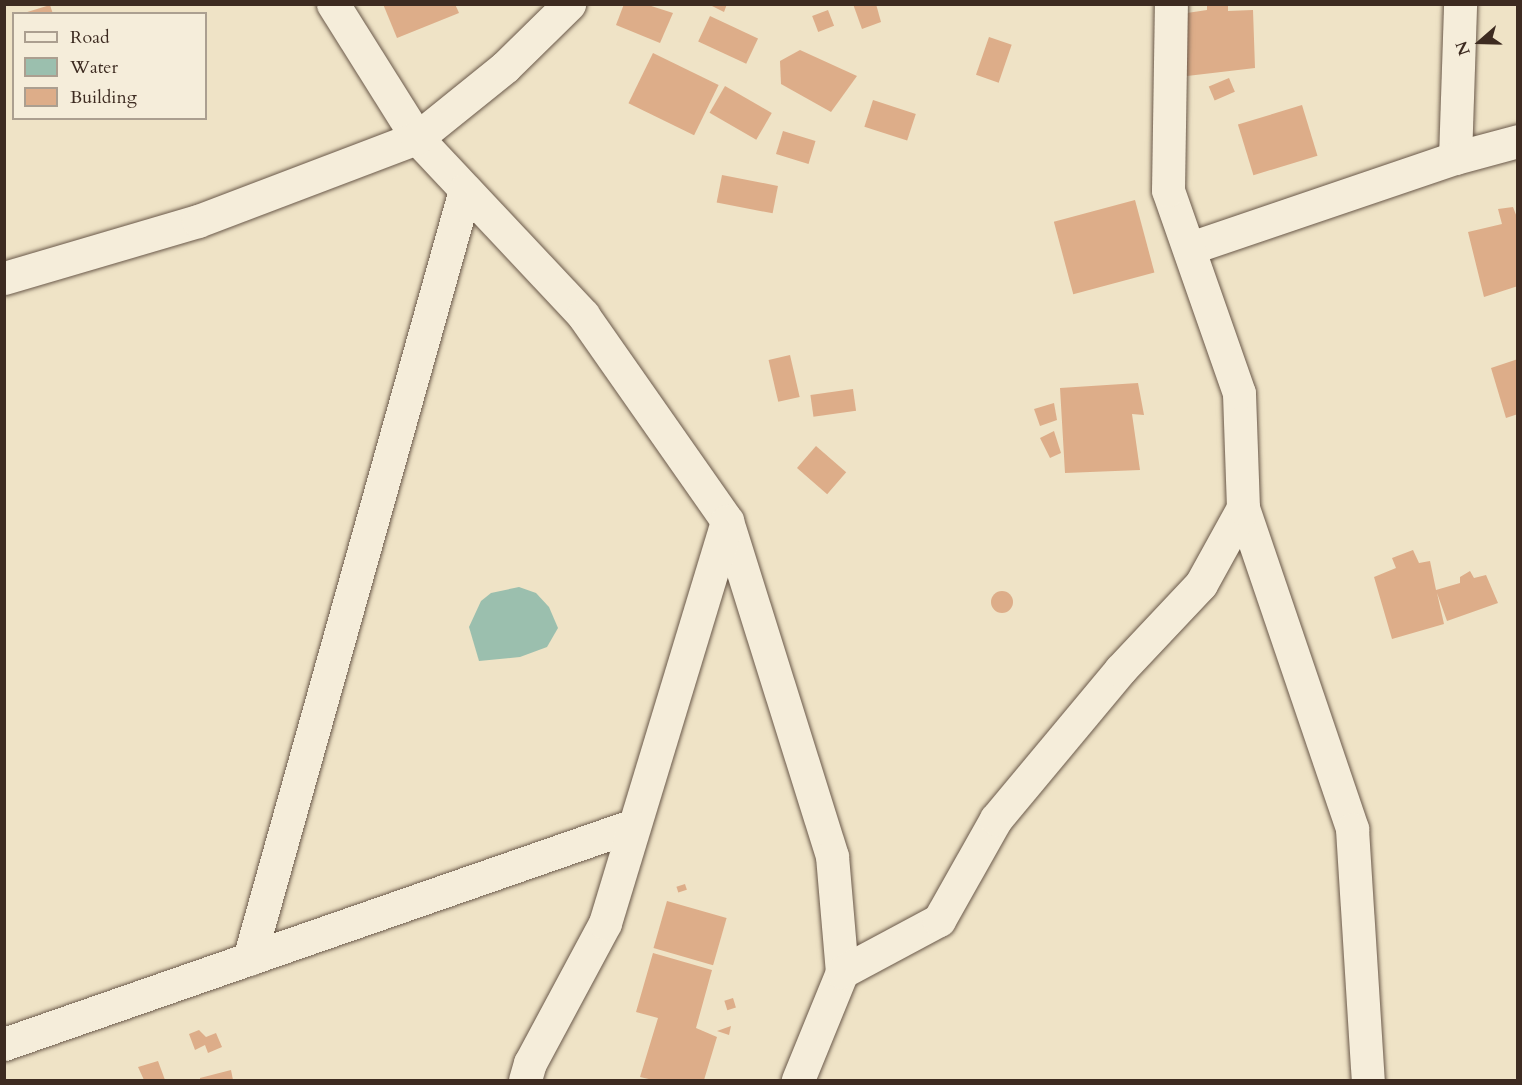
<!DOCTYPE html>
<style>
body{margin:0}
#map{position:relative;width:1522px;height:1085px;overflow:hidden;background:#efe3c6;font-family:Cardo,serif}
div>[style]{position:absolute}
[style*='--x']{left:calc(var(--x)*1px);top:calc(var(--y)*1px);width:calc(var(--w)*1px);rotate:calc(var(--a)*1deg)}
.water>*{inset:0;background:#9bbfae}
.building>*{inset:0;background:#ddad89;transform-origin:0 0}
.round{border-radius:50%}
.roads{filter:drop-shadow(0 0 2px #6a594a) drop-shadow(0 0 2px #6a594a)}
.minor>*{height:33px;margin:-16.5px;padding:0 16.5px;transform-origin:16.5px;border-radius:16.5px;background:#f5edda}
span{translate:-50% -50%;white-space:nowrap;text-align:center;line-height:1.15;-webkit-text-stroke:4.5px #f5edda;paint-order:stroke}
.frame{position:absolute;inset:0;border:6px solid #3d2b21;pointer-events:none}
.legend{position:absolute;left:12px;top:12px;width:195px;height:108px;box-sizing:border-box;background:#f5edda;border:2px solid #ab9f90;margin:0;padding:8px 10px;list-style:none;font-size:18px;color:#3d2b21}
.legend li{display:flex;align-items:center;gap:12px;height:30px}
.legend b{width:30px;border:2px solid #ab9f90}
.north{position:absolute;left:1450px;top:12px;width:60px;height:60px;-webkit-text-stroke:4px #f5edda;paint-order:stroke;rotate:250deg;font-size:16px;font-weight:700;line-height:24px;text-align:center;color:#3d2b21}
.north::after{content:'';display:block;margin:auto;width:21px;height:27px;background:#3d2b21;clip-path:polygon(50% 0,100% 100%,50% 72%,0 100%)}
</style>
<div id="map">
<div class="water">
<i style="clip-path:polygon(519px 587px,536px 593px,549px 607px,558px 628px,547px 647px,520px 657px,479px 661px,469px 627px,481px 601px,491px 593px)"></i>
</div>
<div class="building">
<i style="clip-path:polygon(383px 4px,455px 4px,459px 13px,397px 38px)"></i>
<i style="clip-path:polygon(624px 4px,645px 4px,673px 13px,660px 43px,616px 25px)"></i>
<i style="clip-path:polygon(708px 4px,727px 4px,724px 12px)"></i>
<i style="clip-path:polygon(853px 4px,876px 4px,881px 22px,862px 29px)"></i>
<i style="clip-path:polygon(1207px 4px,1228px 4px,1228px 11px,1253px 10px,1255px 68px,1187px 76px,1187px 13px,1207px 10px)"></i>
<i style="clip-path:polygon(50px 5px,53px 14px,24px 14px,24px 13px)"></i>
<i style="left:828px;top:10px;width:17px;height:17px;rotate:69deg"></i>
<i style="left:710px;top:16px;width:53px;height:28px;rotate:25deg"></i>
<i style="left:989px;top:37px;width:24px;height:40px;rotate:19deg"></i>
<i style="clip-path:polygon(800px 50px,857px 76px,831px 112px,781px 84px,780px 61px)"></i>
<i style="left:653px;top:53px;width:73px;height:56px;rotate:26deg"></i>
<i style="left:1229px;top:78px;width:15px;height:22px;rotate:67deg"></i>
<i style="left:725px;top:86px;width:54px;height:31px;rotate:30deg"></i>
<i style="left:873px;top:100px;width:45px;height:28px;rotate:18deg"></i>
<i style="left:1302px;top:105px;width:53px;height:67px;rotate:73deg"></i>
<i style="left:783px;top:131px;width:34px;height:24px;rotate:17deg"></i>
<i style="left:722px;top:175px;width:57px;height:28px;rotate:11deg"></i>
<i style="left:1135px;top:200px;width:75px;height:84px;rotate:75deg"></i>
<i style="clip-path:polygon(1513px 207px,1518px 220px,1518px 286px,1484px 297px,1468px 232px,1502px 224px,1498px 209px)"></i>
<i style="left:790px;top:355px;width:43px;height:22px;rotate:77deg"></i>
<i style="clip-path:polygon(1518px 359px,1518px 414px,1506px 418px,1491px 368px)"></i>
<i style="clip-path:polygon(1138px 383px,1144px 415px,1132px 414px,1140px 470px,1065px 473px,1060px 388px)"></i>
<i style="left:853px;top:389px;width:22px;height:43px;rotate:82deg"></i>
<i style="clip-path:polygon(1054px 403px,1057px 420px,1040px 426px,1034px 409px)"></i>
<i style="clip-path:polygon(1054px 431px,1061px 453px,1050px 458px,1040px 438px)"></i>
<i style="left:816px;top:446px;width:40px;height:29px;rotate:41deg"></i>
<i style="clip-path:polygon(1413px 550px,1419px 563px,1430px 561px,1436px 590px,1460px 583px,1460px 577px,1470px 571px,1474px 578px,1486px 575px,1498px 603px,1447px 621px,1437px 593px,1444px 624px,1392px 639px,1374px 577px,1396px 568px,1392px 558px)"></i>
<i class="round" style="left:991px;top:591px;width:22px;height:22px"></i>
<i style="left:685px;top:884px;width:6px;height:9px;rotate:72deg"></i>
<i style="left:667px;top:901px;width:62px;height:49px;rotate:16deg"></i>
<i style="clip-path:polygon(653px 953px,712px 970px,696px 1028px,717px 1037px,704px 1080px,653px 1080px,640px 1077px,658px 1018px,636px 1012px)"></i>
<i style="left:733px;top:998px;width:10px;height:9px;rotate:73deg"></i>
<i style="clip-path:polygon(731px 1026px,729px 1035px,717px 1031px)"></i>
<i style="clip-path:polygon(199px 1030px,206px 1037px,216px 1033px,222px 1047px,208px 1053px,205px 1045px,195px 1050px,189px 1034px)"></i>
<i style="clip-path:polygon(158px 1061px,165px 1080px,144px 1080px,138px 1067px)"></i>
<i style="clip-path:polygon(231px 1070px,233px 1080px,200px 1080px,200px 1078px)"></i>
</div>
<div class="roads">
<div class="minor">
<i style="--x:333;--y:4;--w:158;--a:57.9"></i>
<i style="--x:417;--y:138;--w:243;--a:46.8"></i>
<i style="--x:583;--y:315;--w:251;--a:55"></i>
<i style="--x:727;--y:521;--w:351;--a:72.6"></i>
<i style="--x:832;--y:856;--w:116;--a:85.1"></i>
<i style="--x:842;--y:972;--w:117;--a:112.2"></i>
<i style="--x:1455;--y:158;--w:154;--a:-88.1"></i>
<i style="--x:1190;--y:248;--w:280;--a:-18.8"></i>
<i style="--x:1455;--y:158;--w:65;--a:-15.1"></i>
<i style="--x:4;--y:278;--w:202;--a:-16.4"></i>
<i style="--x:198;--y:221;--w:234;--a:-20.8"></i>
<i style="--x:417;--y:138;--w:113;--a:-38.9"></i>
<i style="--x:505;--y:67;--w:90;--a:-44.5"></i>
<i style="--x:1243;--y:508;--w:339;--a:71.2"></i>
<i style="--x:1352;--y:829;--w:252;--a:86.4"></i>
<i style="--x:249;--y:959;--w:799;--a:-74.31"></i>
<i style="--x:842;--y:972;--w:110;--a:-28.2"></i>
<i style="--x:939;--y:920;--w:116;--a:-60.6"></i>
<i style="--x:996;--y:819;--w:194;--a:-50.2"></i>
<i style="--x:1120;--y:670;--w:118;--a:-46.7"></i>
<i style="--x:1201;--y:584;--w:87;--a:-61.1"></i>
<i style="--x:1243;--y:508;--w:115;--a:-92"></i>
<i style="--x:1239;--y:393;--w:215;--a:-109.3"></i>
<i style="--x:1168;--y:190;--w:186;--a:-89.1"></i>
<i style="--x:4;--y:1044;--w:667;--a:-19.17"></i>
<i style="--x:525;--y:1080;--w:18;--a:-74"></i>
<i style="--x:530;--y:1063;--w:159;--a:-61.8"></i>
<i style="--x:605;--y:923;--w:420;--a:-73.1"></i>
</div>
</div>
<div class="frame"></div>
<ul class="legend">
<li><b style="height:8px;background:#f5edda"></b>Road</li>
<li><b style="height:16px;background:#9bbfae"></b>Water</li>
<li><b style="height:16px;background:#ddad89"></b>Building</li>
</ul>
<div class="north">N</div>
</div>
